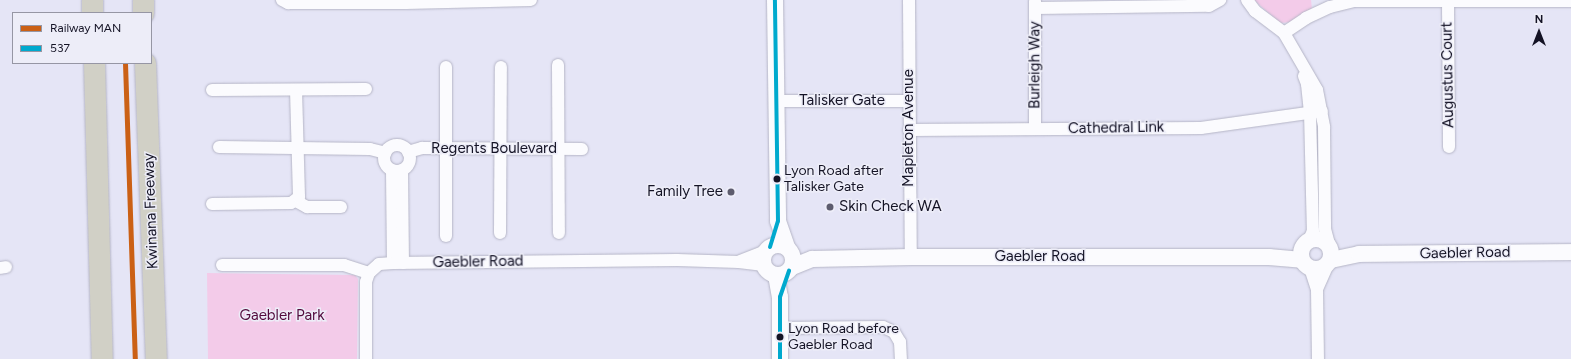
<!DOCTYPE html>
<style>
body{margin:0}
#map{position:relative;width:1571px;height:359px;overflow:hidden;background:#e5e5f6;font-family:Figtree,sans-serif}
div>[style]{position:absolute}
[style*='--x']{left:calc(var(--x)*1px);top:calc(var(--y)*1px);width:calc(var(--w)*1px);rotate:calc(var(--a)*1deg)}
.green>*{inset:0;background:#f3cbe9}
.roads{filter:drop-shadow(0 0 1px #b5b5c6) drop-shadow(0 0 1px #b5b5c6)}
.street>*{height:12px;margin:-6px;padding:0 6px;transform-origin:6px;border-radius:6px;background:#fbfbfe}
.street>.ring{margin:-6px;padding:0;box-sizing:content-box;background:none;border:12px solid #fbfbfe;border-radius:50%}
.secondary>*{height:16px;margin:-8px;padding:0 8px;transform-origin:8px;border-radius:8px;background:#fbfbfe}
.secondary>.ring{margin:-8px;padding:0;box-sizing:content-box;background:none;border:16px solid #fbfbfe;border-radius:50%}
.highway>*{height:21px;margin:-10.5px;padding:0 10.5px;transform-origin:10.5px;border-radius:10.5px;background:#d1d0c6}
.bus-1>*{height:4px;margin:-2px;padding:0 2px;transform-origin:2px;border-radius:2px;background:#00a9ce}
.rail-1>*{height:5px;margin:-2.5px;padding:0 2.5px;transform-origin:2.5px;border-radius:2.5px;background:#cb6015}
.dots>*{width:11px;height:11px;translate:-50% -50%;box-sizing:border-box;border:2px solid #ededf8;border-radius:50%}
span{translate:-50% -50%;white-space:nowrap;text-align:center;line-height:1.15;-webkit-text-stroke:3px #ededf8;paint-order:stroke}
.bus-label{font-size:14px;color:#141325}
.left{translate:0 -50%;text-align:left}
.street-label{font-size:15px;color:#141325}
.poi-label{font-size:15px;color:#141325}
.right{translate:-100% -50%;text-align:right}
.park-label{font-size:15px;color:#530b3d}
.legend{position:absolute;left:12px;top:12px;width:140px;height:52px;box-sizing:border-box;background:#ededf8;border:1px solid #9696a4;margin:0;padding:5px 7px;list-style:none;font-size:12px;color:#141325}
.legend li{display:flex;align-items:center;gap:8px;height:20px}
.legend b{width:20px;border:1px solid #9696a4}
.north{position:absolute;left:1519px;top:12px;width:40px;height:40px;-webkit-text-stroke:3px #ededf8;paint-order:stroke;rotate:0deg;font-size:11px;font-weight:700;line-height:16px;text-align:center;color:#141325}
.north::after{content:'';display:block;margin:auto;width:14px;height:18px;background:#141325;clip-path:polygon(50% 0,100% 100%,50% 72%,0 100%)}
</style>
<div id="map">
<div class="green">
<i style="clip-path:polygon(1254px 0,1311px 0,1312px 9px,1292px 22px,1280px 23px)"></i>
<i style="clip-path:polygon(207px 273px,355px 275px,358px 279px,357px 359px,208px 359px)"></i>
</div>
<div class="roads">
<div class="street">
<i style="--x:282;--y:0;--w:7;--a:27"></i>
<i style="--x:288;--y:3;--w:117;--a:0"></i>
<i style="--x:405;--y:3;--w:126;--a:-1.4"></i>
<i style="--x:909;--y:0;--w:257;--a:89.6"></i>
<i style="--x:1247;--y:0;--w:14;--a:54"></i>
<i style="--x:1255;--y:11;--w:36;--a:37"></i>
<i style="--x:1284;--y:33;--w:66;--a:59.9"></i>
<i style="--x:1317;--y:90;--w:38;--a:79"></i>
<i style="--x:1324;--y:127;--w:102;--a:89.4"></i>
<i style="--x:1325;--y:229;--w:16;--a:75"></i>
<i style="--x:1035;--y:1;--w:128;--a:90"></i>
<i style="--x:1448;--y:2;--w:145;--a:89.6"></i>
<i style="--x:1035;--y:8;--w:174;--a:-0.7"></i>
<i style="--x:1209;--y:6;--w:13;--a:-29"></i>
<i style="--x:1284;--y:33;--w:27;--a:-34"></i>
<i style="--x:1306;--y:18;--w:26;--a:-25"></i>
<i style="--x:1330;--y:7;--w:25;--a:-14"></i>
<i style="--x:1354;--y:1;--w:217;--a:0"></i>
<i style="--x:558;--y:65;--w:168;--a:89.7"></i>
<i style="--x:446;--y:67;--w:169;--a:90"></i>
<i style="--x:1304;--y:76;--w:9;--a:69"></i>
<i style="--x:1307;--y:84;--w:28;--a:84"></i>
<i style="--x:1310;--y:112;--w:119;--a:88.6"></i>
<i style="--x:1313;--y:231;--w:10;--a:114"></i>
<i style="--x:212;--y:90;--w:154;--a:-0.4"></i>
<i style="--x:776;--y:101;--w:133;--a:0"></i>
<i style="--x:909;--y:130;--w:292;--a:-0.4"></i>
<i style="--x:1201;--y:128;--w:122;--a:-8"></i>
<i class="ring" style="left:384px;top:145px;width:14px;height:14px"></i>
<i style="--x:219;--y:147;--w:151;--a:0.8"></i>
<i style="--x:370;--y:149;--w:16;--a:14"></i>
<i style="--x:408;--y:152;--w:15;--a:-16"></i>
<i style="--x:422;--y:148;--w:160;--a:0.4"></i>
<i style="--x:392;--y:170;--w:93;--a:89.4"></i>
<i style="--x:402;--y:170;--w:93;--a:89.4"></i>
<i style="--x:296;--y:201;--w:13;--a:29"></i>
<i style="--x:307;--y:207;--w:34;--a:0"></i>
<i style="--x:212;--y:204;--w:79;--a:-0.7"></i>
<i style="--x:291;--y:203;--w:10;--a:-37"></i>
<i style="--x:299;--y:197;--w:107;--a:-91.6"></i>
<i style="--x:500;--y:233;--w:166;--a:-89.7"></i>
<i style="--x:740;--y:261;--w:28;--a:-21"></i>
<i style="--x:222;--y:265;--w:122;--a:0"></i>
<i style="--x:344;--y:265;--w:26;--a:18"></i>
<i style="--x:369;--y:273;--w:13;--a:-42"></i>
<i style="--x:379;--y:264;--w:14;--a:-4"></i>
<i style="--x:393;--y:263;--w:284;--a:-0.6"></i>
<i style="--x:677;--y:260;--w:62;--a:1.8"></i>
<i style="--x:739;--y:262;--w:25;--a:7"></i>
<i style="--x:0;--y:268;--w:6;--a:-9"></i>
<i style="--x:1310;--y:268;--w:22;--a:72"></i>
<i style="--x:1317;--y:289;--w:70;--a:89.2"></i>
<i style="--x:1317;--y:289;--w:27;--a:-66"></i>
<i style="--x:781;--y:328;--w:102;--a:-0.6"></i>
<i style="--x:883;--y:327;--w:12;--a:24"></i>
<i style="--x:894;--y:332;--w:12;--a:59"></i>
<i style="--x:900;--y:342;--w:17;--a:87"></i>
<i style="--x:366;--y:359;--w:77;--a:-90"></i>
<i style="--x:366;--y:282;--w:9;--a:-72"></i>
</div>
<div class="secondary">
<i style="--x:775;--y:0;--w:221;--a:89.2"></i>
<i style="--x:778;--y:221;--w:28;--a:71"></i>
<i class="ring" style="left:1301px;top:239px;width:14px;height:14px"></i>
<i class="ring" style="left:763px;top:245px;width:14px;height:14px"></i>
<i style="--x:1331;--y:260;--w:29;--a:-12"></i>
<i style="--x:1359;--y:254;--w:212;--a:-0.5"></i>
<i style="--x:792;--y:267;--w:22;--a:-22"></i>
<i style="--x:812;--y:259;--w:99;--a:-1.2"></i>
<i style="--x:911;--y:257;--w:358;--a:0"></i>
<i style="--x:1269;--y:257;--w:33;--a:5"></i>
<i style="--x:776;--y:275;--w:22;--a:80"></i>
<i style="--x:780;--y:297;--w:62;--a:90"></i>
</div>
<div class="highway">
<i style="--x:92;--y:0;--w:13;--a:90"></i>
<i style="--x:143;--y:0;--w:13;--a:90"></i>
<i style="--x:94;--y:63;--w:296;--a:88.5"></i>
<i style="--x:145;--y:63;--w:296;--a:87.9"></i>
</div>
</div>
<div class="bus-1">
<i style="--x:770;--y:247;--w:27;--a:-73"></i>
<i style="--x:778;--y:221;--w:221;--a:-90.8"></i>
<i style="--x:780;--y:359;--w:62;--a:-90"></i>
<i style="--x:780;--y:297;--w:28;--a:-71"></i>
</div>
<div class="rail-1">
<i style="--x:125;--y:63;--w:296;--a:88.1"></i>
</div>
<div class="dots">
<i style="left:777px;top:179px;background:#141325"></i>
<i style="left:731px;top:192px;background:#5d5c6e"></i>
<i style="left:830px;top:207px;background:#5d5c6e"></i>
<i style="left:780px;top:337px;background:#141325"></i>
</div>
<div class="bus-label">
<span class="left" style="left:784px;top:179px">Lyon Road after<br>Talisker Gate</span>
<span class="left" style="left:788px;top:337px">Lyon Road before<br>Gaebler Road</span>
</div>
<div class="street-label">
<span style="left:1035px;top:65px;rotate:-90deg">Burleigh Way</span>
<span style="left:1448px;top:75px;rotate:-91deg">Augustus Court</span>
<span style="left:842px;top:101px">Talisker Gate</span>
<span style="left:909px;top:128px;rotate:-90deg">Mapleton Avenue</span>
<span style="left:1116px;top:128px;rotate:-1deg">Cathedral Link</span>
<span style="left:494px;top:149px">Regents Boulevard</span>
<span style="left:151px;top:211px;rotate:-92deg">Kwinana Freeway</span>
<span style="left:1465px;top:253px;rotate:-1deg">Gaebler Road</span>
<span style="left:1040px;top:257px">Gaebler Road</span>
<span style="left:478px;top:262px;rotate:-1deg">Gaebler Road</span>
</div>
<div class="poi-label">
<span class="right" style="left:723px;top:192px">Family Tree</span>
<span class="left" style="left:839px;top:207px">Skin Check WA</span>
</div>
<div class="park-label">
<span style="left:282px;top:316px">Gaebler Park</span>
</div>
<ul class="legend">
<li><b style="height:5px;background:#cb6015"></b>Railway MAN</li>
<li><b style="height:5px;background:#00a9ce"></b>537</li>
</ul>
<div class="north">N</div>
</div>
